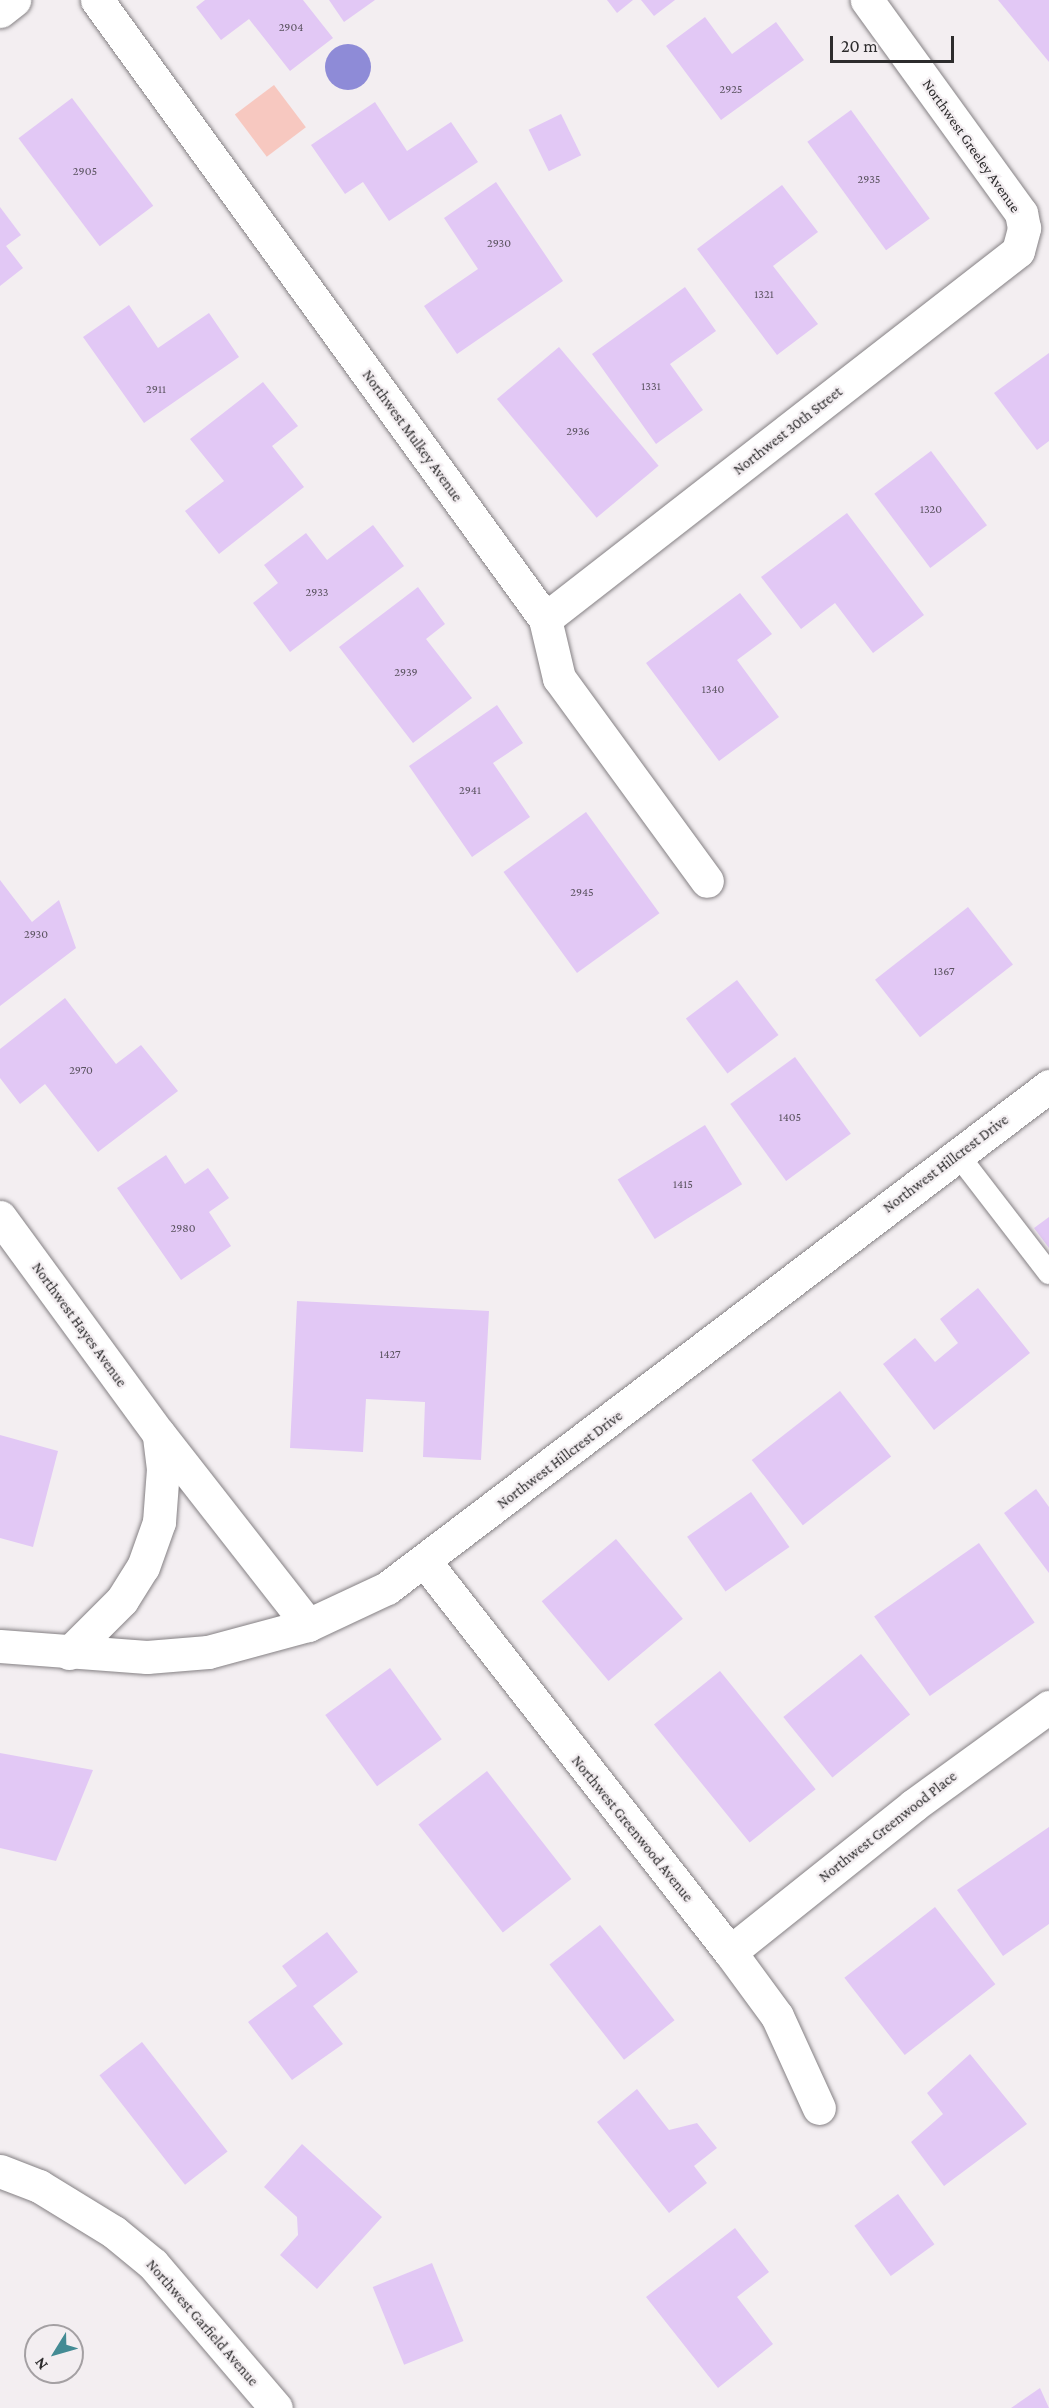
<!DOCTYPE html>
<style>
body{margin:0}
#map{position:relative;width:1049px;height:2408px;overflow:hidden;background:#f3eef1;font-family:"Crimson Pro",serif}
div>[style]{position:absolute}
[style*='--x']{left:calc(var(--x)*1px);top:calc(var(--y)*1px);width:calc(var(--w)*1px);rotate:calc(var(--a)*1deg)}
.green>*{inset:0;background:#f7c8c0;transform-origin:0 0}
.water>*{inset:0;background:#8e8bd7}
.round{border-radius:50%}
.building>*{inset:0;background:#e2c8f5;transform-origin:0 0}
.roads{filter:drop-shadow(0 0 2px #858184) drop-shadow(0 0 2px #858184)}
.service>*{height:22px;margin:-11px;padding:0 11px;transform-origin:11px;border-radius:11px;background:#fff}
.minor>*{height:33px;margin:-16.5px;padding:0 16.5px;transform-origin:16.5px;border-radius:16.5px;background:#fff}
.tertiary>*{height:33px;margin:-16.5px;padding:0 16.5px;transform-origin:16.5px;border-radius:16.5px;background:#fff}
span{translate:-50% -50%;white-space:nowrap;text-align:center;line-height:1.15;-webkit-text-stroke:4.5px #f3eef1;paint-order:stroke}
.number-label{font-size:12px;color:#5a535f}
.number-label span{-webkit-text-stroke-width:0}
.street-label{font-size:15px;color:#2d2c2d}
.north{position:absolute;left:24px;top:2324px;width:60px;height:60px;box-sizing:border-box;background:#f3eef1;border:2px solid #a4a0a3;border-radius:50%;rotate:233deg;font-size:16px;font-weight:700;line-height:24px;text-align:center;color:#2d2c2d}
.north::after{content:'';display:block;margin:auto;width:21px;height:27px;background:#448b94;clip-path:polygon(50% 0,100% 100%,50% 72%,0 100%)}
.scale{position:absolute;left:830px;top:36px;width:124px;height:27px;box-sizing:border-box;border:3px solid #2d2c2d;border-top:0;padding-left:8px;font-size:18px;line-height:21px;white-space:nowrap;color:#2d2c2d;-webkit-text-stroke:4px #f3eef1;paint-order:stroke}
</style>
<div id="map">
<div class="green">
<i style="left:274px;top:85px;width:53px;height:49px;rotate:53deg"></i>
</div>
<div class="water">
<i class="round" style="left:325px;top:44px;width:46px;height:46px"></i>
</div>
<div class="building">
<i style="clip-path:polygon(205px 0,303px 0,333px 38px,290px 71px,249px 19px,221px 40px,196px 7px)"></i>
<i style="clip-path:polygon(329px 0,375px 0,344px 22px)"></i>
<i style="clip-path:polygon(607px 0,633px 0,617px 13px)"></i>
<i style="clip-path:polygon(641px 0,675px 0,654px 16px)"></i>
<i style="clip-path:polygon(998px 0,1049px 0,1049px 62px)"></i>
<i style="clip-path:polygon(705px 17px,732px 54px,776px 22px,804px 60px,721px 120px,666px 46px)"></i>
<i style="left:72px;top:98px;width:135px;height:67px;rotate:53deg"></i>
<i style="clip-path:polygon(375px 102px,407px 151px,451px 122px,478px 162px,389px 221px,363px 182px,345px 194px,311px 145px)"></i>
<i style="left:851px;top:110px;width:134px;height:54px;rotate:54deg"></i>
<i style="left:561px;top:114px;width:46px;height:36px;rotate:64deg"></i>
<i style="clip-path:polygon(496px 182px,563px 281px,457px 354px,424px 306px,478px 269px,444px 218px)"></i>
<i style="clip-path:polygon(782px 185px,818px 232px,773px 266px,818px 324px,777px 355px,697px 249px)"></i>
<i style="clip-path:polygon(0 207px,21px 235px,6px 246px,23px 268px,0 286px)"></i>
<i style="clip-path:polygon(685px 287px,716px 331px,670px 364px,703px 410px,656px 444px,592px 354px)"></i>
<i style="clip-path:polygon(129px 305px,158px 348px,209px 313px,239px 357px,144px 423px,83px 337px)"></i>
<i style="left:559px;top:347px;width:155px;height:81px;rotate:50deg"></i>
<i style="clip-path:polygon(1049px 353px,1049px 441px,1037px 450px,994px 393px)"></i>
<i style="clip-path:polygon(263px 382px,298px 426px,272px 446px,304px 487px,219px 554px,185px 511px,224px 481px,190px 439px)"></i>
<i style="left:931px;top:451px;width:93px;height:71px;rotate:53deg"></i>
<i style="clip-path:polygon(847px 513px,924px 615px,873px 653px,835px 603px,801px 629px,761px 577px)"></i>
<i style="clip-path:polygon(373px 525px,404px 566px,290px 652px,253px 603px,278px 583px,264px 565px,306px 533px,327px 560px)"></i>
<i style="clip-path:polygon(418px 587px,445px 624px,426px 639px,472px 698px,413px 743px,339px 647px)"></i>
<i style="clip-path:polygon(740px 593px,772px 634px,737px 660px,779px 717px,719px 761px,646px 663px)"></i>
<i style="clip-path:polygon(497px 705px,523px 743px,493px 763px,530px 817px,472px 857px,409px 766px)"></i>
<i style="left:586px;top:812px;width:125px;height:102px;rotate:54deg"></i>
<i style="clip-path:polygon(0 880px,32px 922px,59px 900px,76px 948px,0 1006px)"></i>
<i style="left:968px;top:907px;width:73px;height:118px;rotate:52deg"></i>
<i style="left:737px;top:980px;width:69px;height:64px;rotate:53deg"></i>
<i style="clip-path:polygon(65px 998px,116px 1064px,141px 1045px,178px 1091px,98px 1152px,45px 1084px,20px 1104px,0 1078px,0 1049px)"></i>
<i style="left:795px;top:1057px;width:95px;height:80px;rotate:54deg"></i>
<i style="left:705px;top:1125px;width:70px;height:103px;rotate:58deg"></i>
<i style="clip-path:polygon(166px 1155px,185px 1184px,208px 1168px,229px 1198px,209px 1212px,231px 1246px,181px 1280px,117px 1188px)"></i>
<i style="clip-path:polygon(1049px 1217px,1049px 1248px,1034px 1228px)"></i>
<i style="clip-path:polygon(978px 1288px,1030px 1353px,934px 1430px,883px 1364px,915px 1338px,935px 1362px,958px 1343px,940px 1319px)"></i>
<i style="clip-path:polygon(297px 1301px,489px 1311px,481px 1460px,423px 1457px,425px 1402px,366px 1399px,363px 1452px,290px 1448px)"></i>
<i style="left:840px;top:1391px;width:83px;height:112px;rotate:52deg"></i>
<i style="clip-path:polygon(0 1435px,58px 1451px,33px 1547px,0 1538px)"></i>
<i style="clip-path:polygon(1036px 1489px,1049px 1507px,1049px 1573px,1004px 1513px)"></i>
<i style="left:751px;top:1492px;width:67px;height:78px;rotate:55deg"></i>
<i style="left:616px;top:1539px;width:104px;height:97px;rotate:50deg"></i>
<i style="left:979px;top:1543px;width:97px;height:128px;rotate:55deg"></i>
<i style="left:861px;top:1654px;width:78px;height:100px;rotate:51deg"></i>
<i style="left:390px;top:1668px;width:88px;height:80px;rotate:54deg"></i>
<i style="left:720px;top:1671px;width:152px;height:85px;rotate:51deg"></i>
<i style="clip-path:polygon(0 1753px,93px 1770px,56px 1861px,0 1848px)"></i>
<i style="left:487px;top:1771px;width:137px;height:87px;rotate:52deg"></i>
<i style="clip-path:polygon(1049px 1827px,1049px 1924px,1003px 1956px,957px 1890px)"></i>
<i style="left:935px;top:1907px;width:98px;height:115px;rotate:52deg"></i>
<i style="left:600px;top:1925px;width:121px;height:64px;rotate:52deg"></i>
<i style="clip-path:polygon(327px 1932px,358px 1972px,313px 2006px,343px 2044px,292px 2080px,248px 2022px,297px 1986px,282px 1966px)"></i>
<i style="left:142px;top:2042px;width:139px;height:54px;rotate:52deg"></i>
<i style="clip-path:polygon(970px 2054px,1027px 2124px,944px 2186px,911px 2142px,943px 2114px,927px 2093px)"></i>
<i style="clip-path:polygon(637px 2089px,669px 2130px,697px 2123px,717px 2148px,694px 2166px,707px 2183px,669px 2213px,597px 2122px)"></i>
<i style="clip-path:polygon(302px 2144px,382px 2217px,317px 2289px,280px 2255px,298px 2235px,297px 2217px,264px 2187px)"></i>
<i style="left:898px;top:2194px;width:62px;height:54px;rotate:54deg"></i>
<i style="clip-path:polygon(735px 2228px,769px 2272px,737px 2297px,773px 2344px,718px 2388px,646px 2297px)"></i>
<i style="left:432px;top:2263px;width:84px;height:64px;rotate:68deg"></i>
<i style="clip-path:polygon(1040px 2388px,1049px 2408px,1011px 2408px)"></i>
</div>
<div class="roads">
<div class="service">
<i style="--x:958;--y:1155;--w:149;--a:52.4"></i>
</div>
<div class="minor">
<i style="--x:97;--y:0;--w:764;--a:54.1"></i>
<i style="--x:545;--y:619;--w:61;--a:76.7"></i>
<i style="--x:559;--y:678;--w:251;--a:53.9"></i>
<i style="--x:545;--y:619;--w:599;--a:-37.88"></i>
<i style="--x:1018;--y:251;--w:24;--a:-75"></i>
<i style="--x:1024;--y:228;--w:15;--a:-101"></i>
<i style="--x:1021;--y:213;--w:263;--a:-125.9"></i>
<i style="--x:0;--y:1217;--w:269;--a:53.8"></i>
<i style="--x:159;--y:1434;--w:242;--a:52"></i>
<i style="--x:426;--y:1563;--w:494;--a:52"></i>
<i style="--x:730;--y:1952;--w:79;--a:53.7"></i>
<i style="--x:777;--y:2016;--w:101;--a:65.5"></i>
<i style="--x:0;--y:1646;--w:147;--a:4.3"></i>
<i style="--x:147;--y:1657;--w:61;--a:-4.7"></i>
<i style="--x:208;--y:1652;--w:104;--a:-15.1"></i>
<i style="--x:308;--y:1625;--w:87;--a:-25.1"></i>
<i style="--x:387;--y:1588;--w:831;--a:-37.17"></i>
<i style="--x:69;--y:1653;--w:75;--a:-45"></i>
<i style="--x:122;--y:1600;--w:39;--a:-58"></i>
<i style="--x:143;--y:1567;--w:48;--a:-70.4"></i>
<i style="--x:159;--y:1522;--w:53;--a:-85.7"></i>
<i style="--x:163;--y:1469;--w:35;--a:-97"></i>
<i style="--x:730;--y:1952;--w:236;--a:-38.6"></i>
<i style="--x:914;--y:1805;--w:167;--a:-36"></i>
<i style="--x:0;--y:2171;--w:42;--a:21"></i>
<i style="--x:39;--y:2186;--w:88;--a:31.5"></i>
<i style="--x:114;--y:2232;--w:50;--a:39.4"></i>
<i style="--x:153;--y:2264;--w:189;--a:49.5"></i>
</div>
<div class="tertiary">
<i style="--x:0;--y:11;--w:18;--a:-38"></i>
</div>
</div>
<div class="number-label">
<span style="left:291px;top:28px">2904</span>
<span style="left:731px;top:90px">2925</span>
<span style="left:85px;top:172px">2905</span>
<span style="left:869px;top:180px">2935</span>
<span style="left:499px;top:244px">2930</span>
<span style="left:764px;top:295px">1321</span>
<span style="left:651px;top:387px">1331</span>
<span style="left:156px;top:390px">2911</span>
<span style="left:578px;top:432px">2936</span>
<span style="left:931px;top:510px">1320</span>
<span style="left:317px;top:593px">2933</span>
<span style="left:406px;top:673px">2939</span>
<span style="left:713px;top:690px">1340</span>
<span style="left:470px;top:791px">2941</span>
<span style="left:582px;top:893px">2945</span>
<span style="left:36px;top:935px">2930</span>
<span style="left:944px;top:972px">1367</span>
<span style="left:81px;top:1071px">2970</span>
<span style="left:790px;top:1118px">1405</span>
<span style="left:683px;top:1185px">1415</span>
<span style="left:183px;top:1229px">2980</span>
<span style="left:390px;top:1355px">1427</span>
</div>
<div class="street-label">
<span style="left:971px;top:146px;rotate:55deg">Northwest Greeley Avenue</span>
<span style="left:788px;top:431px;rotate:-38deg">Northwest 30th Street</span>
<span style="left:412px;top:436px;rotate:54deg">Northwest Mulkey Avenue</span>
<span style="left:946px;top:1164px;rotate:-37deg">Northwest Hillcrest Drive</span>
<span style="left:79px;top:1325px;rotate:54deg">Northwest Hayes Avenue</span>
<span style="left:560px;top:1460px;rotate:-37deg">Northwest Hillcrest Drive</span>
<span style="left:888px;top:1827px;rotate:-38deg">Northwest Greenwood Place</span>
<span style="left:632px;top:1829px;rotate:51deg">Northwest Greenwood Avenue</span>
<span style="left:202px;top:2323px;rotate:49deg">Northwest Garfield Avenue</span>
</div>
<div class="north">N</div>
<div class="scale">20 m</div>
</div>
